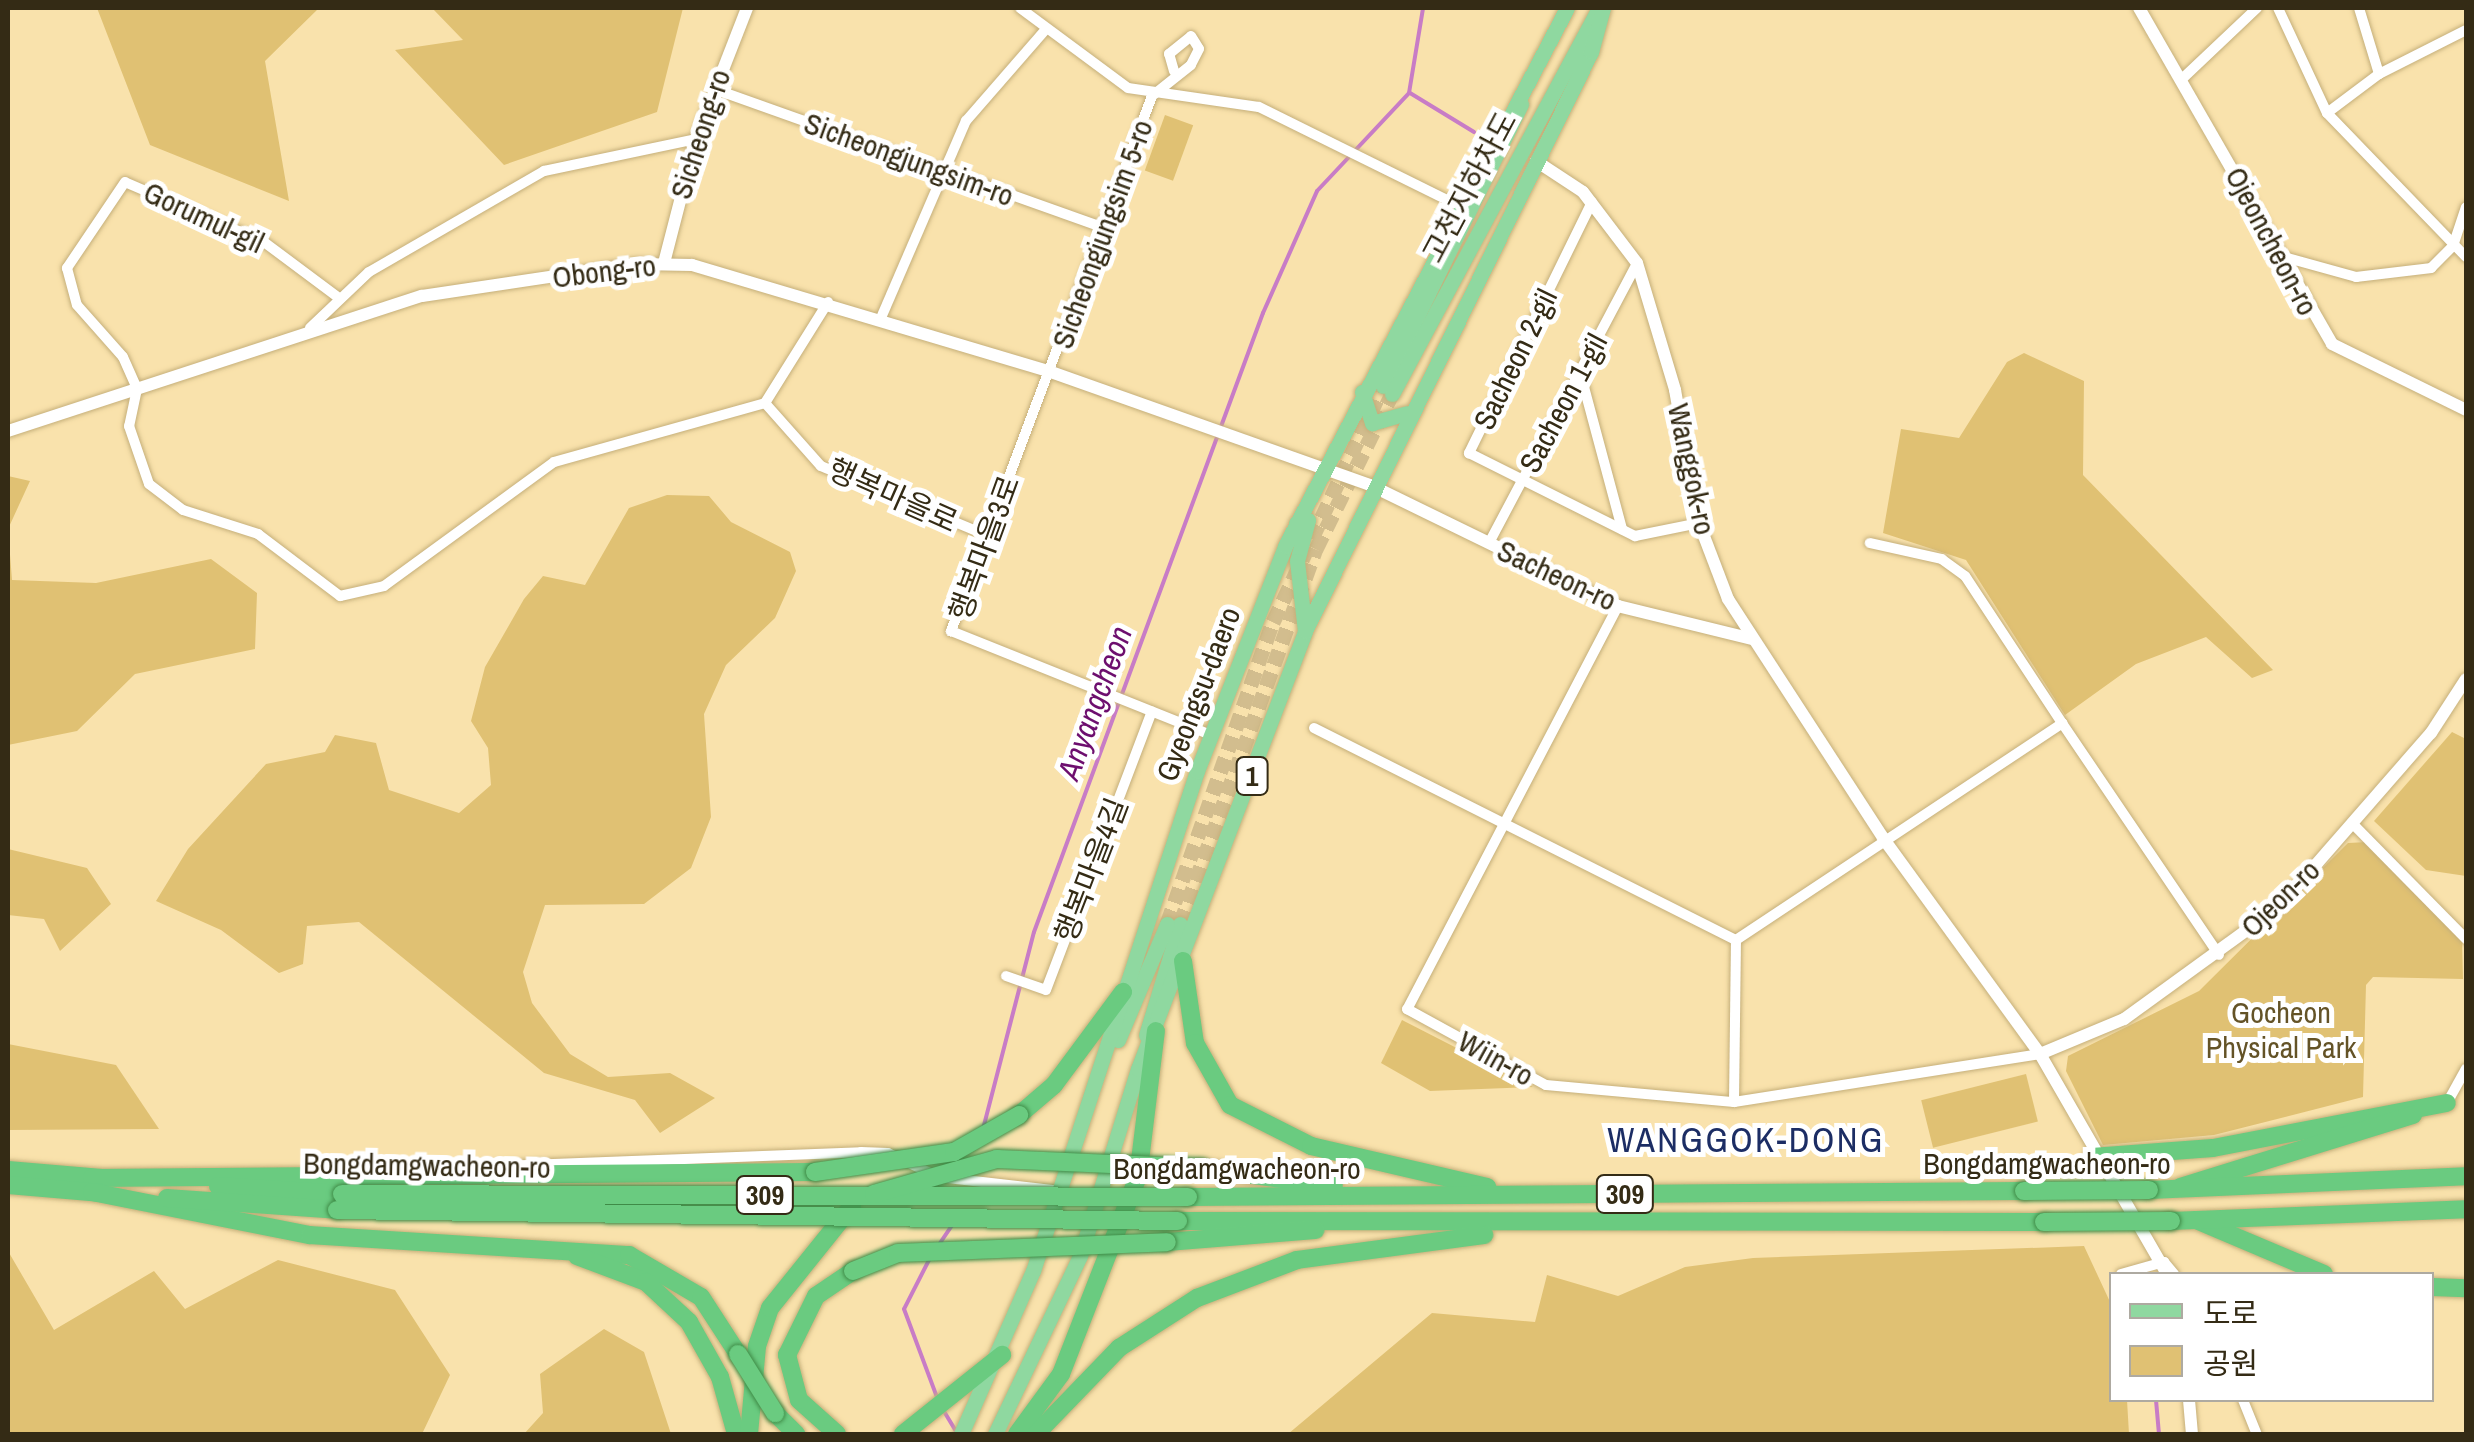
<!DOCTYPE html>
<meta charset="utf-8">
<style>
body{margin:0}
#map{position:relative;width:2474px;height:1442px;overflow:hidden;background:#f9e2ac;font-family:"Archivo Narrow","Noto Sans KR",sans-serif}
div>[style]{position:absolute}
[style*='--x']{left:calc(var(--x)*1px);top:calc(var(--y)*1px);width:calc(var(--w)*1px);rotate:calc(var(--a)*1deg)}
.green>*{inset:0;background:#e0c173;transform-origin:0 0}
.stream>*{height:4px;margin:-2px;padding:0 2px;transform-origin:2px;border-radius:2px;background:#c87cc6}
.primary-tunnel>*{height:15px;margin-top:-7.5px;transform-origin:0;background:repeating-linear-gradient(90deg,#d2bd8e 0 15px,transparent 0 23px)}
.roads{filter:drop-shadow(0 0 2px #c5af7a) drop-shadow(0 0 2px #c5af7a)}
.minor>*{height:10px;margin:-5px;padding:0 5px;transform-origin:5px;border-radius:5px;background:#fff}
.tertiary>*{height:12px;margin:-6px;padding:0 6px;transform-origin:6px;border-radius:6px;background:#fff}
.primary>*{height:15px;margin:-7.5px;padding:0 7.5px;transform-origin:7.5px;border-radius:7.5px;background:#8fd8a0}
.trunk>*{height:18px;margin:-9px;padding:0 9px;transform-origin:9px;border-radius:9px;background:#6acb80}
.bridges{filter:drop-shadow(0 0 2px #3f8b46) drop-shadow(0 0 2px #3f8b46)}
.trunk-bridge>*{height:18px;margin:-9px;padding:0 9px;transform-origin:9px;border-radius:9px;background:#6acb80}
span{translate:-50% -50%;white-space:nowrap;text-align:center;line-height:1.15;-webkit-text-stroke:10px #fff;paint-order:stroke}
.shield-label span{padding:2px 8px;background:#fff;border:2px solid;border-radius:8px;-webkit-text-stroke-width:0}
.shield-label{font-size:28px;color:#342b15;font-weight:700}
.street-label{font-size:30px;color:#342b15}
.park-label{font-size:30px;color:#645327}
.water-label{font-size:32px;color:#6d0e6e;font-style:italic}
.quarter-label{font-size:35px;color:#1c2d64;letter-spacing:2.5px}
.frame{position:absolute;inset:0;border:10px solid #342b15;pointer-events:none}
.legend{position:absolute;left:2109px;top:1272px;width:325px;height:130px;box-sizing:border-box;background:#fff;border:2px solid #aeaaa1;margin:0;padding:12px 18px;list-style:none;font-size:30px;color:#342b15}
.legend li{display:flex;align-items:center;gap:20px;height:50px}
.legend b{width:50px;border:2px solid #aeaaa1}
</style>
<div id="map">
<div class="green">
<i style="clip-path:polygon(97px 8px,319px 8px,265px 61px,289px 201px,150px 145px)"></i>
<i style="clip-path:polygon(432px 8px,683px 8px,657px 112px,504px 165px,395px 50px,463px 40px)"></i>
<i style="left:1165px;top:115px;width:30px;height:59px;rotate:20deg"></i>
<i style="clip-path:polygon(2024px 353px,2084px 381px,2083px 475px,2273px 670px,2252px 678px,2206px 637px,2136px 664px,2065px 715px,1966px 560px,1883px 533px,1901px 429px,1959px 438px,2007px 362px)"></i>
<i style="clip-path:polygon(8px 476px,30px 481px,8px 529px,12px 580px,96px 583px,211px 559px,257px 593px,255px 649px,135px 674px,77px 731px,8px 745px)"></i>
<i style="clip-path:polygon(667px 495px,709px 496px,731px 522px,790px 552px,796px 571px,775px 618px,726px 665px,704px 714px,711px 817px,691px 868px,644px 904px,545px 905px,523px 972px,532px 1003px,570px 1054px,608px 1077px,670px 1073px,715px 1098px,660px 1133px,635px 1100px,544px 1073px,359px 922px,307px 926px,303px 964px,279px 973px,221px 930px,156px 901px,188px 849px,266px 764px,325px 752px,335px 735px,376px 743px,389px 790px,459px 813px,491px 785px,488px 748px,471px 721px,485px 667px,524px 599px,543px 576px,585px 585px,629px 508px)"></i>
<i style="clip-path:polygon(2452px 732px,2466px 739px,2466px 876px,2426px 870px,2374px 821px)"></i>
<i style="clip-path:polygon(2368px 842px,2462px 941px,2463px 979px,2373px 977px,2366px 985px,2363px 1097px,2214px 1135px,2103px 1145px,2066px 1071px,2068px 1056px,2199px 991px,2348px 843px)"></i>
<i style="clip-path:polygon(8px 849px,87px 868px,111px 904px,60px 951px,44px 919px,8px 915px)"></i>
<i style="clip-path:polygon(1402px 1020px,1533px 1087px,1430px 1091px,1381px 1063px)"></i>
<i style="clip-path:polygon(8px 1044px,116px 1065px,159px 1129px,8px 1130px)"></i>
<i style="left:2026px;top:1074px;width:49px;height:108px;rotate:76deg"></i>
<i style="clip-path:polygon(2084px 1246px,2111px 1304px,2112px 1400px,2127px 1400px,2129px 1434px,1288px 1434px,1432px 1313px,1535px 1322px,1547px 1275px,1618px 1296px,1685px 1267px,1753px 1258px)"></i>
<i style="clip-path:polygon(8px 1251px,54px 1330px,154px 1271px,185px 1309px,278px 1260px,395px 1290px,450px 1375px,422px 1434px,8px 1434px)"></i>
<i style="clip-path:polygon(604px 1329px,644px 1352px,671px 1434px,524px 1434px,543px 1413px,540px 1374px)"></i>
</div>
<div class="stream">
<i style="--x:1410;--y:93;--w:75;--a:31.4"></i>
<i style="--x:983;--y:1129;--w:203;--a:-75.5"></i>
<i style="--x:1034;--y:932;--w:660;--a:-69.7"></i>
<i style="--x:1263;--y:313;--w:133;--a:-66.1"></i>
<i style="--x:1317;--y:191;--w:134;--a:-46.8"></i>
<i style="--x:1409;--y:93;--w:86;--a:-80.6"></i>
<i style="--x:938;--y:1246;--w:25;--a:-56"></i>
<i style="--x:930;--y:1258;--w:57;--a:117"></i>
<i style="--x:904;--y:1309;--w:97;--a:69.5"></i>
<i style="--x:2156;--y:1400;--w:34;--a:85"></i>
<i style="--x:942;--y:1408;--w:26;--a:59"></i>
</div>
<div class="primary-tunnel">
<i style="--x:1167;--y:924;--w:320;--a:-70.7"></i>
<i style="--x:1273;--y:622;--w:260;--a:-65"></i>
<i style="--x:1180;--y:924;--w:399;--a:-70.1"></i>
<i style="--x:1316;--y:549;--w:173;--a:-63.9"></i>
</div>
<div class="roads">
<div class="minor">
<i style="--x:1020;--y:8;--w:134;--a:36.5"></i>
<i style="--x:1128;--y:88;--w:132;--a:8.3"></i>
<i style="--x:1259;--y:107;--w:221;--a:26.3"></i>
<i style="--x:2278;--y:8;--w:116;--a:65"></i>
<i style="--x:2327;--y:113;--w:200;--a:46"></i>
<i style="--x:2359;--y:8;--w:69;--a:73.1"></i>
<i style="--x:1174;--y:71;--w:18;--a:-106"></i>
<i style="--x:1169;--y:54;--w:28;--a:-39"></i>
<i style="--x:1191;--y:36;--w:15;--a:58"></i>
<i style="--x:1199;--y:49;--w:18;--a:117"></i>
<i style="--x:1191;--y:65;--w:50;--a:141.5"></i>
<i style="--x:1152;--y:96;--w:572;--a:110.59"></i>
<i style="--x:951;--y:631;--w:280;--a:21.8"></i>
<i style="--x:2183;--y:78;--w:102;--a:-43.4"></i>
<i style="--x:714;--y:89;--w:414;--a:19.6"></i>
<i style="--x:2327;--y:113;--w:65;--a:-36.9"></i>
<i style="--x:2379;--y:74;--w:97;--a:-26.8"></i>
<i style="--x:1592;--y:202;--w:280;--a:116.1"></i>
<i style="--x:1469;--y:453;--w:186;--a:26.6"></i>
<i style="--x:1635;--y:536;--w:65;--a:-11.5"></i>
<i style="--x:2284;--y:257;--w:75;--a:15.5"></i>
<i style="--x:2356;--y:277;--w:76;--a:-6.8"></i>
<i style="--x:2431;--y:268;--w:31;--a:-45"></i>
<i style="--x:2453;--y:246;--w:41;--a:-71.6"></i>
<i style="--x:339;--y:298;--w:94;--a:-143.3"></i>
<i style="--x:264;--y:242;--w:151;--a:-156.7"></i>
<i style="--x:125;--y:182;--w:104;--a:124"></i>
<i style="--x:67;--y:268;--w:38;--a:75"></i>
<i style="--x:77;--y:305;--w:69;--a:48.5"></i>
<i style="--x:123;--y:357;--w:35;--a:66"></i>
<i style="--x:137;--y:389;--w:38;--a:102"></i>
<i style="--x:129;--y:426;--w:61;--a:71"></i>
<i style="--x:149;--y:484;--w:43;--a:37.4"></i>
<i style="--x:183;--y:510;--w:79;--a:17.7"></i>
<i style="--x:258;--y:534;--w:103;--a:37.1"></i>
<i style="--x:340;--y:596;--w:45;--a:-12.8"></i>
<i style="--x:384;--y:586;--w:210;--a:-36.1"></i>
<i style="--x:554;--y:462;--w:219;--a:-15.6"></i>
<i style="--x:765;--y:403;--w:119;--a:-58"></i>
<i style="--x:881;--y:318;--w:215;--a:-66.7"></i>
<i style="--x:966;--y:121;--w:121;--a:-49"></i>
<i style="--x:310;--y:328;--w:81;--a:-43.5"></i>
<i style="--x:369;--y:272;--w:202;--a:-30"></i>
<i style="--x:544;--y:171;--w:155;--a:-11.9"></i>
<i style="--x:1580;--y:372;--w:163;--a:75"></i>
<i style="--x:765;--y:403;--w:84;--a:48.4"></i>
<i style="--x:821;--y:466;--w:179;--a:22.7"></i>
<i style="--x:1489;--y:543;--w:317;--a:-62.1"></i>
<i style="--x:1618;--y:606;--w:455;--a:117.6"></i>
<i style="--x:1407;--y:1009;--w:158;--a:28.7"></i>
<i style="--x:1546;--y:1085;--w:189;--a:5.2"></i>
<i style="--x:1734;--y:1102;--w:310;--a:-8.9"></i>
<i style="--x:2062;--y:723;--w:280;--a:55.9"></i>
<i style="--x:1314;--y:728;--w:472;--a:26.7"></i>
<i style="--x:1736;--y:940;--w:392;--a:-33.6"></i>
<i style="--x:2062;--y:723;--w:176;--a:-123.4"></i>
<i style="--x:1965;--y:576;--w:29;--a:-144"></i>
<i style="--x:1942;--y:559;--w:74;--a:-167.5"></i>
<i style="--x:2352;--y:823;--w:163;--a:45.5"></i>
<i style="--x:1006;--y:976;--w:42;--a:19.3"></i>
<i style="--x:1046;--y:990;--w:298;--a:-69.2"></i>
<i style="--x:1734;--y:1102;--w:162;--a:-89.3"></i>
<i style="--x:2447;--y:1103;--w:39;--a:-61"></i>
<i style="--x:475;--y:1167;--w:386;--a:-2.2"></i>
<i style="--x:861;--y:1152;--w:27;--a:2"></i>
<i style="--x:888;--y:1153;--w:49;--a:25.5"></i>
<i style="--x:948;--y:1178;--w:113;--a:6.6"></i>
<i style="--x:2121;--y:1274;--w:45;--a:-15.6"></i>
<i style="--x:2164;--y:1262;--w:16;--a:50"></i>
<i style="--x:2243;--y:1400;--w:37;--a:68"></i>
</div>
<div class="tertiary">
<i style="--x:2139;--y:8;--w:387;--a:60.1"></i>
<i style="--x:2332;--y:344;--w:149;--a:26.2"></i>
<i style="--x:1536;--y:161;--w:56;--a:33.4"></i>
<i style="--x:1583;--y:192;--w:89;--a:52.7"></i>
<i style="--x:1637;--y:263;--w:133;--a:73.3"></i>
<i style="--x:1675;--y:390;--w:135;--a:79.8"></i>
<i style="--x:1699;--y:523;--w:81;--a:69.1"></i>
<i style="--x:1728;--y:599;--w:285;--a:57"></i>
<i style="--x:1883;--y:838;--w:267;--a:54"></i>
<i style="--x:2040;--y:1054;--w:254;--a:60"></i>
<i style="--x:664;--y:263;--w:128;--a:-75.5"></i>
<i style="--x:696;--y:139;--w:141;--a:-68.7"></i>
<i style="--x:8;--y:431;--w:435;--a:-18.1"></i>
<i style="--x:422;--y:296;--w:217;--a:-8.5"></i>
<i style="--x:637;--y:264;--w:55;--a:1"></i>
<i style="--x:692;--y:265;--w:375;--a:16.6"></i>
<i style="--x:1051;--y:372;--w:338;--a:19.5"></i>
<i style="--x:1370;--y:485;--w:276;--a:26"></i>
<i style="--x:1618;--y:606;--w:138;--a:13.8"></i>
<i style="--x:2040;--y:1054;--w:91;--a:-22.6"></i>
<i style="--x:2124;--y:1019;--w:191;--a:-35.9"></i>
<i style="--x:2279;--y:907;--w:231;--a:-48.9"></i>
<i style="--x:2431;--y:733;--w:64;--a:-57.1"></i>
<i style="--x:2189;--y:1400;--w:34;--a:85"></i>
</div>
<div class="primary">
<i style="--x:1383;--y:386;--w:314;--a:-63.9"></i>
<i style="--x:1362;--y:392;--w:33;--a:72"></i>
<i style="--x:1372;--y:423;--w:35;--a:-16"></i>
<i style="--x:1392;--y:394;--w:436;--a:-61.8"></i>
<i style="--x:1296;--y:523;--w:12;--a:-14"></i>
<i style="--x:1308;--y:520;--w:42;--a:105"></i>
<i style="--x:1297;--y:561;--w:70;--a:83.5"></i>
<i style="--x:1146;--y:1035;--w:116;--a:-73"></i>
<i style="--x:1118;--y:1040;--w:126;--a:-67.1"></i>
<i style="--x:961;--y:1434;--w:178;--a:-66.2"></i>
<i style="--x:1033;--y:1271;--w:526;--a:-71.84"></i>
<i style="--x:1197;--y:771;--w:242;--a:-68.6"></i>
<i style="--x:1285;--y:546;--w:607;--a:-62.34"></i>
<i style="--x:995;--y:1434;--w:197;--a:-64.5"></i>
<i style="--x:1080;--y:1256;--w:196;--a:-72.8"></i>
<i style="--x:1138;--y:1069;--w:469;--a:-69.1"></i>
<i style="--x:1305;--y:631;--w:646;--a:-63.71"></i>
<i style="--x:1591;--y:52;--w:46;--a:-74.7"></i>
</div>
<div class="trunk">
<i style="--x:1183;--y:961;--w:83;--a:81.7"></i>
<i style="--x:1195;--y:1043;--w:71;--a:60.6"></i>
<i style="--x:1230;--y:1105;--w:91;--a:26.8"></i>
<i style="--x:1311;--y:1146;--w:181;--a:13.1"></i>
<i style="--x:1019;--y:1115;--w:46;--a:-40.6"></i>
<i style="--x:1054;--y:1085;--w:116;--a:-53.4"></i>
<i style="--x:2092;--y:1157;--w:121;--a:-4.3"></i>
<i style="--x:2213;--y:1148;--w:238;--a:-10.9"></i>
<i style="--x:1202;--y:1168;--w:133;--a:7.8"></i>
<i style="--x:8;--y:1170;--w:94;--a:4.9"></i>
<i style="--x:92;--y:1178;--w:723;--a:-0.48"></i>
<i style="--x:8;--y:1185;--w:94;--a:4.9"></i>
<i style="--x:218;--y:1186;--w:124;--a:3.7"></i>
<i style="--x:2180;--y:1187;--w:244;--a:-17.2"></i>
<i style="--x:2149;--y:1190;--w:317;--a:-2.5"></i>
<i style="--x:92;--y:1192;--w:222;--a:11.2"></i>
<i style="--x:310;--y:1235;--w:320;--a:3.6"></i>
<i style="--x:629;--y:1255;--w:83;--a:30.3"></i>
<i style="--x:701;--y:1297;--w:68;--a:57"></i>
<i style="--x:1188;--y:1197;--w:836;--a:-0.41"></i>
<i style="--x:167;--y:1198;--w:170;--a:4"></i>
<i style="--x:2196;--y:1220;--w:139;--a:22.9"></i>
<i style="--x:1178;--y:1221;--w:866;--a:0.07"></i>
<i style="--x:2171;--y:1221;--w:295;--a:-2.3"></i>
<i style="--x:1167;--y:1242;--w:149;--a:-4.6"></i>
<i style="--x:577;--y:1256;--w:74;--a:20.6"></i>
<i style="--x:646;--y:1282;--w:59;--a:42.9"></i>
<i style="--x:689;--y:1322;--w:63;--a:60.6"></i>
<i style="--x:720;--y:1377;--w:59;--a:74.3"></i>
<i style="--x:2432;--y:1287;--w:34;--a:2"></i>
<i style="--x:775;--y:1413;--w:30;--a:45"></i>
<i style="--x:749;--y:1434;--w:88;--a:-84.8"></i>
<i style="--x:757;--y:1346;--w:40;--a:-71.1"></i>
<i style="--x:770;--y:1308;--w:131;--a:-51.2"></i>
<i style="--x:837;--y:1434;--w:51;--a:-138.2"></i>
<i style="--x:799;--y:1400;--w:47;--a:-104.9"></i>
<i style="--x:787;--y:1355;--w:66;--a:-63.8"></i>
<i style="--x:816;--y:1296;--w:45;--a:-34"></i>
<i style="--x:903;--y:1434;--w:127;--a:-38.6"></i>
<i style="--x:1017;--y:1434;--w:74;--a:-53.7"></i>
<i style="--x:1061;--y:1374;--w:212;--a:-68.7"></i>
<i style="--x:1138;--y:1177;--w:147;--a:-83"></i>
<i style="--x:1036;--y:1434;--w:120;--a:-46"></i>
<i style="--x:1119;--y:1348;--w:93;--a:-32.7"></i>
<i style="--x:1197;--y:1298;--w:107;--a:-20.8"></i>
<i style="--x:1297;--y:1260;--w:189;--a:-7.6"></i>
</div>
</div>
<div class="bridges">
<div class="trunk-bridge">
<i style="--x:815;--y:1172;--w:140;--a:-8.2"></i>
<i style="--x:954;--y:1152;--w:75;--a:-29.6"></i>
<i style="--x:2024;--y:1191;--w:125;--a:-0.5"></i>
<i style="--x:342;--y:1194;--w:846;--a:0.2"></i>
<i style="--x:874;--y:1194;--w:128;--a:-15.9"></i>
<i style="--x:997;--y:1159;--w:205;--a:2.5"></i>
<i style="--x:337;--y:1210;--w:841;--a:0.75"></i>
<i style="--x:2044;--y:1222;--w:127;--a:-0.5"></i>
<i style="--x:853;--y:1271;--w:48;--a:-21.8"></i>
<i style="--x:898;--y:1253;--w:269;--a:-2.3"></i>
<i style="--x:738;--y:1354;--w:70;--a:57.9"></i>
</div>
</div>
<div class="shield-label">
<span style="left:1252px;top:776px">1</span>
<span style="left:1625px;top:1194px">309</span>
<span style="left:765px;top:1195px">309</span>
</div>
<div class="street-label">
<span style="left:700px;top:134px;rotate:-72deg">Sicheong-ro</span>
<span style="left:909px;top:159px;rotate:20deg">Sicheongjungsim-ro</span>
<span style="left:1469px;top:187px;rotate:-62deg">고천지하차도</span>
<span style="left:204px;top:217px;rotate:25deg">Gorumul-gil</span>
<span style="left:1102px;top:234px;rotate:-70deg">Sicheongjungsim 5-ro</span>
<span style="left:2272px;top:241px;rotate:62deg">Ojeoncheon-ro</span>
<span style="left:604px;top:271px;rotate:-7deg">Obong-ro</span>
<span style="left:1515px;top:359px;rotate:-64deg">Sacheon 2-gil</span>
<span style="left:1563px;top:403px;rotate:-62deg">Sacheon 1-gil</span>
<span style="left:1692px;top:469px;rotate:78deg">Wanggok-ro</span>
<span style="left:893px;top:495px;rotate:24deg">행복마을로</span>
<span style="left:984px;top:548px;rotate:-70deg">행복마을3로</span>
<span style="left:1557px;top:575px;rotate:25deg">Sacheon-ro</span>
<span style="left:1198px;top:694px;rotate:-69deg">Gyeongsu-daero</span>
<span style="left:1091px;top:870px;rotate:-69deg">행복마을4길</span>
<span style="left:2280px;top:898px;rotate:-44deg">Ojeon-ro</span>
<span style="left:1496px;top:1058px;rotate:29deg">Wiin-ro</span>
<span style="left:2047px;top:1163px">Bongdamgwacheon-ro</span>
<span style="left:427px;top:1165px;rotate:1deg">Bongdamgwacheon-ro</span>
<span style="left:1237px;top:1168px">Bongdamgwacheon-ro</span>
</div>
<div class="park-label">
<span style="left:2281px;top:1029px">Gocheon<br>Physical Park</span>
</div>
<div class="water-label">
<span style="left:1095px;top:703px;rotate:-70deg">Anyangcheon</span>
</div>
<div class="quarter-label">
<span style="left:1746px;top:1140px">WANGGOK-DONG</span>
</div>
<div class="frame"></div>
<ul class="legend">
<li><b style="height:12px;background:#8fd8a0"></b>도로</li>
<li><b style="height:28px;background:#e0c173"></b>공원</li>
</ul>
</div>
